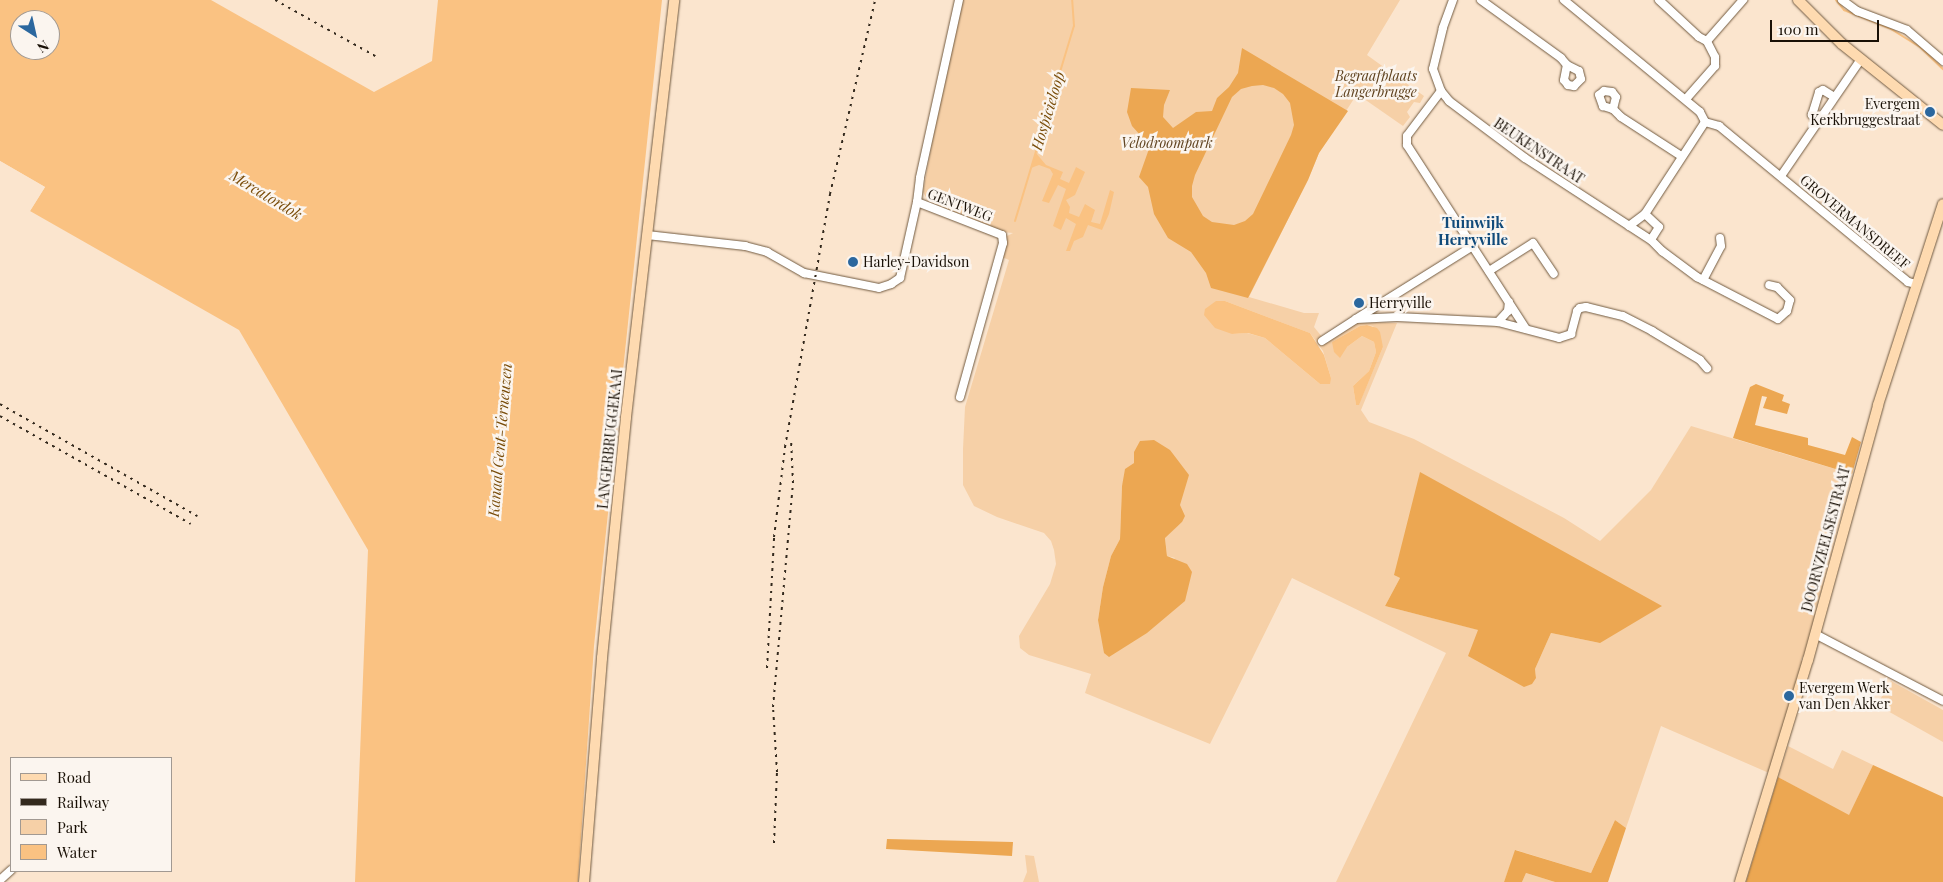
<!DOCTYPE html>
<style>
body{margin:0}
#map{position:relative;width:1943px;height:882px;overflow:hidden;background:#fbe5ce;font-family:"Playfair Display",serif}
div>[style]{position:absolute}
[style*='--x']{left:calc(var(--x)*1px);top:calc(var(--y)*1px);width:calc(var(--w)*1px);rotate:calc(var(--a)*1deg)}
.green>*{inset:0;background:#f6d0a7}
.forest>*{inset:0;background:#eca752}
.water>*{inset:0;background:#fac282}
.pier>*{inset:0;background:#fbe5ce}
.stream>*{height:2px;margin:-1px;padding:0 1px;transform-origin:1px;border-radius:1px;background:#fac282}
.roads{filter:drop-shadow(0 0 1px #715a40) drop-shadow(0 0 1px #715a40)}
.minor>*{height:8px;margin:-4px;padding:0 4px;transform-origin:4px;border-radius:4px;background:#fff}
.major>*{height:10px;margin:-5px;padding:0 5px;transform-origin:5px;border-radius:5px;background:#fedab0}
.rail>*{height:2px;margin-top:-1px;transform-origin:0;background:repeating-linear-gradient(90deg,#33291d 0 2.5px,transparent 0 7.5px)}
.dots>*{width:14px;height:14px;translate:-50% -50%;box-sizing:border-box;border:2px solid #fbf5ef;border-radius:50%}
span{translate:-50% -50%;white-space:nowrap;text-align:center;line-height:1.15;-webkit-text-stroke:5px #fbf5ef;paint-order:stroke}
.park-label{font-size:14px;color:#614421;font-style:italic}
.poi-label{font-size:14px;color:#191006}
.right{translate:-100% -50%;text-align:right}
.left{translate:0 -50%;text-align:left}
.street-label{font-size:14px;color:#191006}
.water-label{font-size:15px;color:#794c09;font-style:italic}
.neighbourhood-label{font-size:15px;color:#104a7a;font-weight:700}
.legend{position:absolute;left:10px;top:757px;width:162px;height:115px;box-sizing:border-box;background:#fbf5ef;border:1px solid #a19992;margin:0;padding:6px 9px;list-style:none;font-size:15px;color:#191006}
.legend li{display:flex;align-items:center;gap:10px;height:25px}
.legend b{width:25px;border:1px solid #a19992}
.north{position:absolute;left:10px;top:10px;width:50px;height:50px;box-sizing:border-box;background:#fbf5ef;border:1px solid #a19992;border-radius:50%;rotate:145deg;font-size:14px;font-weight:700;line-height:20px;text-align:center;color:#191006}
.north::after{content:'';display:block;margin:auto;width:18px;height:22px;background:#2b679e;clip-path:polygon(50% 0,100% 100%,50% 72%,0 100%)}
.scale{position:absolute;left:1770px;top:20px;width:109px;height:22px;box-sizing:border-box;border:2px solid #191006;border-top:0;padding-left:6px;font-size:15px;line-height:18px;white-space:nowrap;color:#191006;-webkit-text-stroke:4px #fbf5ef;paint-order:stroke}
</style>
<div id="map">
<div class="green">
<i style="clip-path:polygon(evenodd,963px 0,1400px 0,1367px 55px,1424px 96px,1420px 103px,1414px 102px,1407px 112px,1410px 117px,1403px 126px,1357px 94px,1319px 153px,1308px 180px,1249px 297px,1304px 313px,1319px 313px,1314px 327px,1327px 343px,1359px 322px,1397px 323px,1361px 410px,1369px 422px,1414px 439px,1564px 518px,1600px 541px,1651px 490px,1691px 426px,1852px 474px,1805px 653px,1801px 660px,1803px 662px,1769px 773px,1661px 726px,1626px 828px,1615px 820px,1591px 873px,1516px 850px,1504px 882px,1336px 882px,1446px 653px,1292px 578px,1210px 744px,1085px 693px,1091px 674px,1029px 655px,1020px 648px,1019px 636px,1050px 584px,1056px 564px,1054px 550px,1051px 541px,1044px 533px,997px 517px,974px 506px,963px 485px,963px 449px,965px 407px,1009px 260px,1002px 257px,1005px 237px,1013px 233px,1003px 232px,948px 210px,928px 201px,923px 192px,936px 121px,963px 0,1225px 301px,1310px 333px,1323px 351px,1331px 378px,1320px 384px,1265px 338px,1247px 333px,1232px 334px,1225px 301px,963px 0,1367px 325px,1373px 326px,1383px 347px,1359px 404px,1356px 405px,1353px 386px,1369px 371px,1376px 352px,1374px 342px,1362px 336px,1347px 347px,1332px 342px,1360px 326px,1367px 325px,963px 0,1134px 452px,1182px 522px,1165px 537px,1167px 556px,1175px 558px,1098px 620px,1103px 587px,1111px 556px,1120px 539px,1122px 486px,1134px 463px,1134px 452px,963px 0,1394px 575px,1600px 643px,1551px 633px,1535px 669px,1536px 678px,1479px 630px,1385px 606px,1400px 578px,1394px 575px)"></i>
<i style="clip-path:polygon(1891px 681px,1943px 710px,1943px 742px,1877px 705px)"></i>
<i style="clip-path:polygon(1788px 746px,1833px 769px,1842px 750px,1873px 765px,1849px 816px,1778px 777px)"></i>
<i style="clip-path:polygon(1025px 855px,1034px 856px,1039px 882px,1023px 882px,1027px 872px)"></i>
<i style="clip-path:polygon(1526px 873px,1555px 882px,1522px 882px)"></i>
</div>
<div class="forest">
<i style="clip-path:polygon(evenodd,1242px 48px,1348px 111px,1319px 153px,1308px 180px,1248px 298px,1211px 288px,1206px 273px,1191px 252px,1168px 238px,1154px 214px,1148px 187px,1139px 177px,1150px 146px,1132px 126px,1127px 112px,1131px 88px,1170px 90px,1164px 105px,1163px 117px,1173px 128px,1196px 112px,1212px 111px,1217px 98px,1229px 87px,1238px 73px,1242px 48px,1263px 85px,1274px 88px,1283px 94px,1290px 103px,1294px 125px,1291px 135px,1253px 214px,1245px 221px,1234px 225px,1212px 222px,1203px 216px,1192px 197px,1192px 186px,1195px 175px,1232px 97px,1241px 89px,1252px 86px,1263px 85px)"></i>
<i style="clip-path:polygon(1756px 384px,1784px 395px,1782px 401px,1790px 404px,1787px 414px,1763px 408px,1767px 397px,1762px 396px,1755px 425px,1808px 438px,1808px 445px,1845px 455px,1852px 437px,1861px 442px,1852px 474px,1733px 438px,1750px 387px)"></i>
<i style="clip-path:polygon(1154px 440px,1170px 450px,1189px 475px,1180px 505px,1185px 516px,1182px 522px,1165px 538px,1167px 556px,1187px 564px,1192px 572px,1185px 601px,1147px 633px,1109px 657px,1104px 653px,1098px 620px,1103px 587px,1111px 556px,1120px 539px,1122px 486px,1125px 469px,1134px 463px,1134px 452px,1140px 441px)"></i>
<i style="clip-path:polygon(1420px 472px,1662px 606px,1600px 643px,1551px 633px,1535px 669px,1536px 678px,1532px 684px,1524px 687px,1468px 656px,1478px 630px,1385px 606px,1400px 578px,1394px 575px)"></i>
<i style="clip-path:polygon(1873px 765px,1943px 797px,1943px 882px,1746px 882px,1778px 777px,1849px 815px)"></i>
<i style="clip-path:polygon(1615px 820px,1626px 828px,1608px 882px,1555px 882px,1526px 873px,1522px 882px,1504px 882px,1515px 850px,1591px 873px)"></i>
<i style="clip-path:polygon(887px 839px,1013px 842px,1012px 856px,886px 849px)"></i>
</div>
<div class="water">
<i style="clip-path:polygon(evenodd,0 0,211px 0,374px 92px,432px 61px,438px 0,662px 0,594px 646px,578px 882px,355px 882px,368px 550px,239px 330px,30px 211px,45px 187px,0 161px,0 0,20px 20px,50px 20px,50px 50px,20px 50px,20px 20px)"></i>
<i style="clip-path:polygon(1036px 153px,1046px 165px,1063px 172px,1060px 179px,1069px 183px,1076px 167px,1085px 172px,1075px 195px,1066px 200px,1070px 207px,1069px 213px,1079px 217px,1085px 204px,1095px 210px,1091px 222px,1100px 224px,1110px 190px,1114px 192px,1109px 214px,1102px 230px,1088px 225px,1083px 237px,1074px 241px,1070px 251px,1066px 251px,1076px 224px,1066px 218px,1061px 230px,1053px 226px,1066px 189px,1058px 185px,1049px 203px,1042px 201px,1053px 174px,1050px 169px,1039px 165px,1031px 168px)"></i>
<i style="clip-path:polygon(1216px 301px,1225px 301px,1310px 333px,1324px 355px,1331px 378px,1330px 384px,1320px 384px,1265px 338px,1248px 333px,1232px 334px,1215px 328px,1204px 315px,1205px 309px)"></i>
<i style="clip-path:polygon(1367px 325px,1377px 328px,1380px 332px,1383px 347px,1359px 405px,1356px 405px,1353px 386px,1369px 371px,1376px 352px,1374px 342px,1362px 336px,1347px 347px,1340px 358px,1334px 352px,1332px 342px,1360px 326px)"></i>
</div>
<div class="pier">
<i style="clip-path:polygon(0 161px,45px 187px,30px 211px,28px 210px,42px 188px,0 164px)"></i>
</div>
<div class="stream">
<i style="--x:1836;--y:0;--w:13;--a:51"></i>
<i style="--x:1844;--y:10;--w:51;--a:22"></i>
<i style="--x:1891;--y:29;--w:34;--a:32"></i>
<i style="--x:1920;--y:47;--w:32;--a:44"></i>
<i style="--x:1015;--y:221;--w:204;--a:-73.2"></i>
<i style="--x:1074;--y:26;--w:26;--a:-94"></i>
</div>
<div class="roads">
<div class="minor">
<i style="--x:959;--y:0;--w:182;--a:102.4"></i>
<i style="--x:920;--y:178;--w:24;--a:97"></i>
<i style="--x:917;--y:202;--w:91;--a:21.2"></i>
<i style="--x:1002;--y:235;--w:8;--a:83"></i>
<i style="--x:1003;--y:243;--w:160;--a:105.6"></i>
<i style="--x:1453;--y:0;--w:30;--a:110"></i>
<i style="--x:1443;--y:28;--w:42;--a:103.7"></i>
<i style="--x:1433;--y:69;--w:23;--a:70"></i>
<i style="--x:1441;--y:91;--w:13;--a:51"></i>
<i style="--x:1449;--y:101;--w:95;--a:36.9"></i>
<i style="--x:1525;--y:158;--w:150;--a:33.1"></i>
<i style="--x:1651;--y:240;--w:16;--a:45"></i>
<i style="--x:1662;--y:251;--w:44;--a:36.6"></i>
<i style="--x:1697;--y:277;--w:91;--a:27.4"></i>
<i style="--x:1778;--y:319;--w:12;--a:-42"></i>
<i style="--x:1787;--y:311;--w:11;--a:-75"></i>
<i style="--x:1790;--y:300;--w:18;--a:-135"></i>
<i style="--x:1777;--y:287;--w:8;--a:-166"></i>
<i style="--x:1481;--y:0;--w:99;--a:35.9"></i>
<i style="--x:1561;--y:58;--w:9;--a:49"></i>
<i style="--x:1567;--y:65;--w:13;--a:27"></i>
<i style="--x:1579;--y:71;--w:8;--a:76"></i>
<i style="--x:1581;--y:79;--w:10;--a:135"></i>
<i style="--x:1574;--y:86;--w:6;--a:-171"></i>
<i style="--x:1568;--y:85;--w:6;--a:-129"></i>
<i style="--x:1564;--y:80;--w:15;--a:-79"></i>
<i style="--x:1564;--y:0;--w:176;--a:39.5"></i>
<i style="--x:1700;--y:112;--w:11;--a:63"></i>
<i style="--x:1705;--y:122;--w:15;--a:16"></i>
<i style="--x:1719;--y:126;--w:245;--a:39.5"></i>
<i style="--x:1908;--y:282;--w:8;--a:14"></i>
<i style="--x:1659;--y:0;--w:54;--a:42.8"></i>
<i style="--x:1699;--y:37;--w:9;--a:27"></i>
<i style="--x:1707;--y:41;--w:55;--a:-48.7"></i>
<i style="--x:1842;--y:0;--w:19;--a:36"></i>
<i style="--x:1857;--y:11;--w:53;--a:20.8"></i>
<i style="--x:1907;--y:30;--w:48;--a:40.7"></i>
<i style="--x:1441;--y:91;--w:56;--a:127.1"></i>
<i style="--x:1407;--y:136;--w:9;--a:90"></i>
<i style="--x:1407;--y:145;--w:219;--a:57.1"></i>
<i style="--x:1686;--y:99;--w:44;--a:-48.7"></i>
<i style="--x:1715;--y:66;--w:9;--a:-90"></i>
<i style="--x:1715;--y:57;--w:18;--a:-117"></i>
<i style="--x:1613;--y:109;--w:12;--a:-76"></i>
<i style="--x:1616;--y:97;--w:6;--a:-129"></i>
<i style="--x:1612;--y:92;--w:8;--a:-173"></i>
<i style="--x:1604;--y:91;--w:6;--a:141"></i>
<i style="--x:1599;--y:95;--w:12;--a:70"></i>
<i style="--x:1603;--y:106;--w:10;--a:17"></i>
<i style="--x:1613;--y:109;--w:11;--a:45"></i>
<i style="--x:1621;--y:117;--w:72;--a:33"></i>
<i style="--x:1817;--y:121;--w:8;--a:-130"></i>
<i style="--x:1812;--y:115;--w:24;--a:-73"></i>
<i style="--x:1819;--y:92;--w:4;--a:-27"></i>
<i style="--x:1823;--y:90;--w:13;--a:32"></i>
<i style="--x:1781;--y:176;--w:142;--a:-55.6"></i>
<i style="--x:1645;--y:214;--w:19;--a:43"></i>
<i style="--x:1659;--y:227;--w:15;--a:122"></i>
<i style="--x:1629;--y:226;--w:20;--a:-37"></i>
<i style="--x:1645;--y:214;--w:110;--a:-56.9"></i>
<i style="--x:647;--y:235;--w:99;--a:6.4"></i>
<i style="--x:745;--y:246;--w:23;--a:15"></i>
<i style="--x:767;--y:252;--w:43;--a:29.6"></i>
<i style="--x:804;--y:273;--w:76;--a:11.3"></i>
<i style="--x:879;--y:288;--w:13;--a:-18"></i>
<i style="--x:891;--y:284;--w:11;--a:-34"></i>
<i style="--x:900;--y:278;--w:78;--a:-77.4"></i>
<i style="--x:1489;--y:271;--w:52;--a:-32.5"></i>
<i style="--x:1533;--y:243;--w:37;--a:56"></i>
<i style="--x:1703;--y:280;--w:38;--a:-62"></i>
<i style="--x:1721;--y:246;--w:8;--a:-97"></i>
<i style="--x:1356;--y:319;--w:138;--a:-32"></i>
<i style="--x:1498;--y:322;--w:15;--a:-48"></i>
<i style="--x:1508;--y:311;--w:9;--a:-84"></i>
<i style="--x:1322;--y:341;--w:40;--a:-32.9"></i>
<i style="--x:1356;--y:319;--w:41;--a:-2.8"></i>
<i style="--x:1397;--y:317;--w:101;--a:2.8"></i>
<i style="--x:1498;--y:322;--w:63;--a:14.7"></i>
<i style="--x:1559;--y:338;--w:13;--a:-18"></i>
<i style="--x:1571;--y:334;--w:24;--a:-75"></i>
<i style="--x:1577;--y:311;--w:4;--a:-45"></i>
<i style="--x:1580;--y:308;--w:6;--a:-9"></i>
<i style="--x:1586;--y:307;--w:38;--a:14"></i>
<i style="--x:1623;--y:316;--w:33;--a:27"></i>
<i style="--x:1652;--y:331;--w:56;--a:31.1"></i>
<i style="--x:1700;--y:360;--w:11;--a:49"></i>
<i style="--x:1815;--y:634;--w:144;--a:27.6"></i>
<i style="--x:0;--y:880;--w:15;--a:-42"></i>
</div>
<div class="major">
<i style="--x:1798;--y:0;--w:62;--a:45"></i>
<i style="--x:1842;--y:44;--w:129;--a:38.7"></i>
<i style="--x:584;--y:882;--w:225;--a:-85.4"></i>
<i style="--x:602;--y:658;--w:242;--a:-84.3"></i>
<i style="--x:626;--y:417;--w:420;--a:-83.4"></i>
<i style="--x:1740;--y:882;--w:232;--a:-73"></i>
<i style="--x:1808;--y:660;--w:264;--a:-74.6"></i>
<i style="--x:1878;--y:405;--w:211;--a:-72.1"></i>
</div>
</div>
<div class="rail">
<i style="--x:275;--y:0;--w:115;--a:29.2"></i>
<i style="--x:0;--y:404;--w:227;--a:29.6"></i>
<i style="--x:0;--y:416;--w:219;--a:29.5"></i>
<i style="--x:767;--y:668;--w:131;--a:-86.9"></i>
<i style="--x:774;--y:537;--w:91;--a:-83"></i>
<i style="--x:785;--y:447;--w:257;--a:-79.9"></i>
<i style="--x:830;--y:194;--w:199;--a:-76.9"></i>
<i style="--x:774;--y:843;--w:71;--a:-87.6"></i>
<i style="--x:777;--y:772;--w:65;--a:-93.5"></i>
<i style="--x:773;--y:707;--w:225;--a:-84.9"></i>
<i style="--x:793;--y:483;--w:44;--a:-92.6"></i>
</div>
<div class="dots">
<i style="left:1930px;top:112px;background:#2b679e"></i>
<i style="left:853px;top:262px;background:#2b679e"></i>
<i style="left:1359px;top:303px;background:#2b679e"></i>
<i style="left:1789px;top:696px;background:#2b679e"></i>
</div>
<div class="park-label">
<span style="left:1376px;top:84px">Begraafplaats<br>Langerbrugge</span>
<span style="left:1167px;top:143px">Velodroompark</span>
</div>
<div class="poi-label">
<span class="right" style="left:1920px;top:112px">Evergem<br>Kerkbruggestraat</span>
<span class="left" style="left:863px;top:262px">Harley-Davidson</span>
<span class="left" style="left:1369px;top:303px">Herryville</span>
<span class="left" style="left:1799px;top:696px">Evergem Werk<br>van Den Akker</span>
</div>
<div class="street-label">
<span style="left:1539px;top:151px;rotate:34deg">BEUKENSTRAAT</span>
<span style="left:960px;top:205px;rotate:21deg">GENTWEG</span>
<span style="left:1855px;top:222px;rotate:40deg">GROVERMANSDREEF</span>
<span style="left:610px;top:439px;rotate:-84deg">LANGERBRUGGEKAAI</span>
<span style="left:1826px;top:539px;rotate:-75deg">DOORNZEELSESTRAAT</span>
</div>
<div class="water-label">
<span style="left:1048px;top:111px;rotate:-73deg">Hospicieloop</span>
<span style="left:266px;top:195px;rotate:31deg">Mercatordok</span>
<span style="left:500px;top:440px;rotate:-85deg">Kanaal Gent-Terneuzen</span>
</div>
<div class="neighbourhood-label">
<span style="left:1473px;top:231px">Tuinwijk<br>Herryville</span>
</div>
<ul class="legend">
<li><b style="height:6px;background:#fedab0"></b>Road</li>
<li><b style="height:6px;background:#33291d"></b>Railway</li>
<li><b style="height:14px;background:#f6d0a7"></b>Park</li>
<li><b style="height:14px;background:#fac282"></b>Water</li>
</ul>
<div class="north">N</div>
<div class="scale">100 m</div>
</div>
